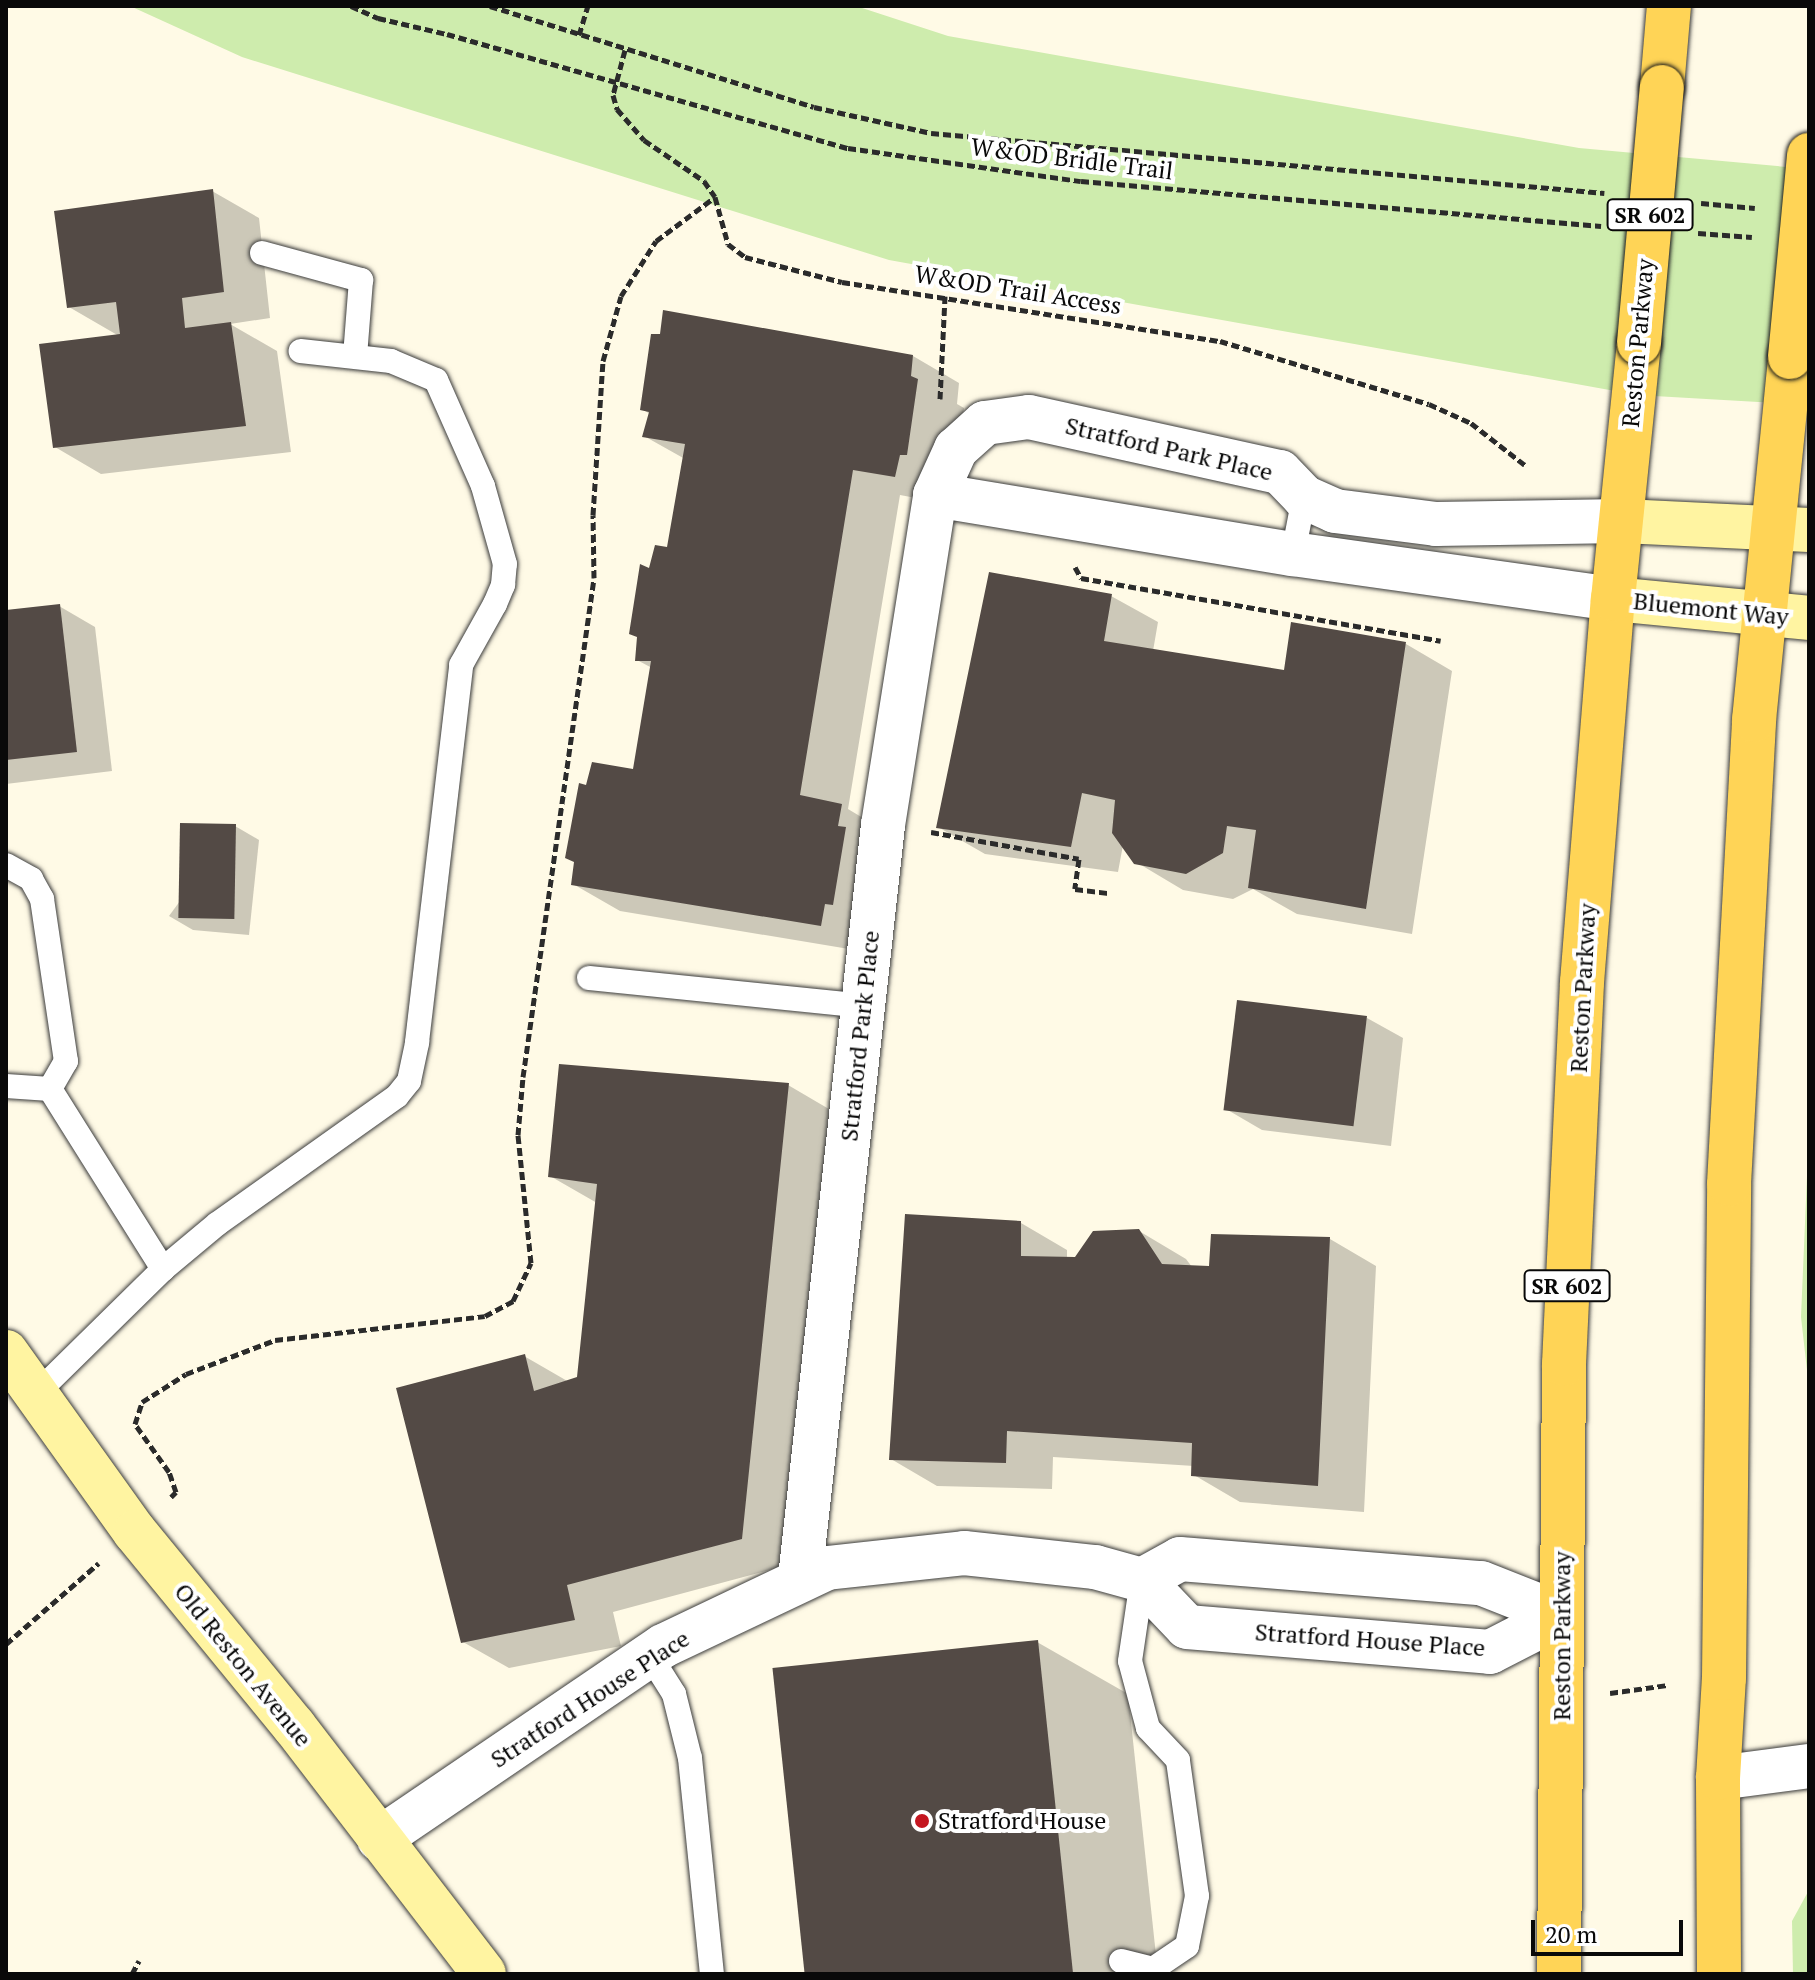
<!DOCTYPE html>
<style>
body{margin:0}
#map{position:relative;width:1815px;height:1980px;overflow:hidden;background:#fffae6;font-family:"PT Serif",serif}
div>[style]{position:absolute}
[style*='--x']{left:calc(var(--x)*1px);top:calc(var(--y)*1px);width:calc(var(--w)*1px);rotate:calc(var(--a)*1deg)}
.green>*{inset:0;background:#ceecad}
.shadow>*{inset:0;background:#0003}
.building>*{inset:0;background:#534a45;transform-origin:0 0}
.path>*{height:5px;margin-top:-2.5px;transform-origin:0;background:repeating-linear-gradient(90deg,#2b2b2b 0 8px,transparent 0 12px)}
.roads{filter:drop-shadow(0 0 2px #3c3c3c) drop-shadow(0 0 2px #3c3c3c)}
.lane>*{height:24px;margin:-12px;padding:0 12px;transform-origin:12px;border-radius:12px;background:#fff}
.street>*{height:44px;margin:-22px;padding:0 22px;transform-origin:22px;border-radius:22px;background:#fff}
.secondary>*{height:44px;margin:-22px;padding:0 22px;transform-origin:22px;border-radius:22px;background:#fff4a1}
.primary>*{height:44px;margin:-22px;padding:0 22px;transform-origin:22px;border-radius:22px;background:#ffd456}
.bridges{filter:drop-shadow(0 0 2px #1a1a1a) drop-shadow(0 0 2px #1a1a1a)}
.primary-bridge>*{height:44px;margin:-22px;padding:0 22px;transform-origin:22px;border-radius:22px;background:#ffd456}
.dots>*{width:22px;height:22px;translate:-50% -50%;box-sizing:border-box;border:4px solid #fff;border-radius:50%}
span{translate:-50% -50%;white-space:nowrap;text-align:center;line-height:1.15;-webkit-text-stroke:8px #fff;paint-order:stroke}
.shield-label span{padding:2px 6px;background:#fff;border:2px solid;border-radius:6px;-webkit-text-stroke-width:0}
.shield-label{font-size:22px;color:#090909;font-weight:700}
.street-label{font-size:24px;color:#090909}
.poi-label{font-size:24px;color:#090909}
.left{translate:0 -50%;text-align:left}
.frame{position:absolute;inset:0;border:8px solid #090909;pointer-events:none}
.scale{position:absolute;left:1531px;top:1920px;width:152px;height:36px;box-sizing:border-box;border:4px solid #090909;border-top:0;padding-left:10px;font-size:24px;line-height:28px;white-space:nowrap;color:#090909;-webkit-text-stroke:6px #fff;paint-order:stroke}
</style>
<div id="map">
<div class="green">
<i style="clip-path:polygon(130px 6px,856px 6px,948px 36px,1579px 148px,1809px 169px,1809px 405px,1637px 395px,889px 260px,242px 57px)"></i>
<i style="clip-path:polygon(1809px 1129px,1809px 1388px,1801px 1317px)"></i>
<i style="clip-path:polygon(1809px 1890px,1809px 1974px,1793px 1974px,1792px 1921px)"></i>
</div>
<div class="shadow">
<i style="clip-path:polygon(212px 191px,259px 218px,270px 318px,230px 324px,277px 351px,291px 452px,101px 474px,55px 447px,119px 336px,69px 307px)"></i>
<i style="clip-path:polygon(913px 356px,959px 383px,957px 404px,964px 408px,953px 481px,942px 503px,900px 495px,848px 809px,888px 833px,867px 952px,620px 911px,573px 884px,588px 787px,635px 771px,652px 668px,637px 660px,651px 571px,669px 550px,685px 459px,644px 436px,650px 414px,642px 409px)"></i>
<i style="clip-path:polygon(1111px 596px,1158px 622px,1153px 651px,1285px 672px,1406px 644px,1452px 671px,1412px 934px,1297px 914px,1253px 889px,1233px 899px,1183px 890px,1136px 862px,1123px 845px,1118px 872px,985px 854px,938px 827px)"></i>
<i style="clip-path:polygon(59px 606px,95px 627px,112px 771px,6px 784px,6px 612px)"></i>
<i style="clip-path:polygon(235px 826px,259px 840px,249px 935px,193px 930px,169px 916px)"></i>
<i style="clip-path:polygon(1367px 1018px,1403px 1038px,1391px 1146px,1262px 1130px,1226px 1109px)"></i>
<i style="clip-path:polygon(788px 1085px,834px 1112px,788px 1565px,613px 1612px,621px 1646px,509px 1668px,463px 1642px,524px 1356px,569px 1382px,579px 1379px,597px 1203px,550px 1176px)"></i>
<i style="clip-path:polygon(1021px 1223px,1067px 1250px,1067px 1259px,1076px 1259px,1139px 1231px,1186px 1259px,1192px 1267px,1211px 1268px,1330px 1239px,1376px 1266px,1364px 1512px,1240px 1502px,1194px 1475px,1194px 1466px,1053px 1457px,1052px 1489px,937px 1486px,891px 1459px)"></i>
<i style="clip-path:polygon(1037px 1642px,1128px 1694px,1158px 1974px,803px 1974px)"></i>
</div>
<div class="building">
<i style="clip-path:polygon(213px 189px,224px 292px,182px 298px,185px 328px,231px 322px,246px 426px,53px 448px,39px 344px,120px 334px,116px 302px,67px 308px,54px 211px)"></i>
<i style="clip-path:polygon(663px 310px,913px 355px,911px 376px,918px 379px,907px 455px,900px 455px,895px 477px,853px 470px,800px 795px,842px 804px,838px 826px,846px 827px,833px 905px,825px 904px,821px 926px,571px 885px,574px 862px,565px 858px,579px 783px,586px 785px,592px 762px,633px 769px,651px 661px,635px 661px,637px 637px,629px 634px,640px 564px,649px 568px,655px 545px,667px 547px,685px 444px,642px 437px,649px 412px,640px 410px,651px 334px,660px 334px)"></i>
<i style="clip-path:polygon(989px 572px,1112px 594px,1104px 641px,1284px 670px,1291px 622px,1406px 642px,1366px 909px,1248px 888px,1256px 830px,1227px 826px,1223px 853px,1186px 874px,1134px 864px,1112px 833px,1115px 800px,1082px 793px,1071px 847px,936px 828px)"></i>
<i style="clip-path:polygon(60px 604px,77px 752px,6px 760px,6px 610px)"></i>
<i style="left:180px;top:823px;width:56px;height:95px;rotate:1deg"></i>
<i style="left:1237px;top:1000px;width:131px;height:111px;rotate:7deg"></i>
<i style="clip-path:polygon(559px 1064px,789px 1083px,742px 1539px,567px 1585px,575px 1620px,461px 1643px,396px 1388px,525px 1354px,534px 1391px,577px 1377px,597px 1184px,548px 1177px)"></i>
<i style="clip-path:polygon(905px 1214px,1021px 1221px,1021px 1256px,1075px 1257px,1093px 1231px,1139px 1229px,1162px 1264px,1209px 1266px,1211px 1234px,1330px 1237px,1318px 1486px,1191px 1476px,1192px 1443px,1007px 1431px,1006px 1463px,889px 1460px)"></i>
<i style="left:1038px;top:1640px;width:336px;height:267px;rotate:84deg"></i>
</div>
<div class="path">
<i style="--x:351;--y:6;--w:30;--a:24"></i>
<i style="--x:378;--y:18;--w:71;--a:13.1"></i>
<i style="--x:447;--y:34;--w:417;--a:15.9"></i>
<i style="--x:848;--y:148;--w:235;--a:8.1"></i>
<i style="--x:1081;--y:181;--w:522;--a:4.95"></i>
<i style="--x:490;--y:6;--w:339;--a:17.3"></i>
<i style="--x:814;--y:107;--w:120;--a:12.5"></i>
<i style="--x:931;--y:133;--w:676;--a:5.09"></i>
<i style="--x:579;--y:35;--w:30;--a:-73"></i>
<i style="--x:625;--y:50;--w:47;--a:104.9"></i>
<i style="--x:613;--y:95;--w:15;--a:74"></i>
<i style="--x:617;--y:109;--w:41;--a:48.9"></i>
<i style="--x:644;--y:140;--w:73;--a:34.3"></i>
<i style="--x:704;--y:181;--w:19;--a:55"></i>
<i style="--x:715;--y:197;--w:49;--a:74.5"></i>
<i style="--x:728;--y:244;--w:21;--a:37"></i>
<i style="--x:745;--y:257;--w:100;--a:14.5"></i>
<i style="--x:842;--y:282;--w:383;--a:8.9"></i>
<i style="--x:1220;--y:341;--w:218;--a:16.8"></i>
<i style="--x:1429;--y:404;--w:46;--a:24.3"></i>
<i style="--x:1471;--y:423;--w:68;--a:37.9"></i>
<i style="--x:1701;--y:203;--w:54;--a:5.3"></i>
<i style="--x:1698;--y:233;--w:54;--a:4.2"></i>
<i style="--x:940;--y:399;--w:103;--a:-87.2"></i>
<i style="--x:1075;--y:567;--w:13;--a:61"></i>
<i style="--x:1081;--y:578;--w:365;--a:9.9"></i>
<i style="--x:931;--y:832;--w:150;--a:10.3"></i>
<i style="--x:1079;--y:859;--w:30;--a:98"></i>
<i style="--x:1075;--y:889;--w:34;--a:7"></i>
<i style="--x:171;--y:1497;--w:7;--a:-45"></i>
<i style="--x:176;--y:1492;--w:21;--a:-109"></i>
<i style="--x:169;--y:1472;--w:59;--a:-125.3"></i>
<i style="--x:135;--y:1424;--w:23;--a:-72"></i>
<i style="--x:142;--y:1402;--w:52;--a:-32.5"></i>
<i style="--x:186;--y:1374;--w:95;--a:-20.9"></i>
<i style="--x:275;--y:1340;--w:211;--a:-6.5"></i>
<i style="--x:485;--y:1316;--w:32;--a:-28"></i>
<i style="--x:513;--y:1301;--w:42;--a:-64.7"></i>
<i style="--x:531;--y:1263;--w:129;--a:-95.8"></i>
<i style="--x:518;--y:1135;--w:58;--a:-85.1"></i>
<i style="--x:523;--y:1077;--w:504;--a:-81.9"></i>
<i style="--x:594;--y:578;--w:63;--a:-90.9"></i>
<i style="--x:593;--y:515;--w:154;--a:-86.3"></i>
<i style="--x:603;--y:361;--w:67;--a:-74.5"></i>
<i style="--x:621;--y:296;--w:65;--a:-57.5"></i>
<i style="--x:656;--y:241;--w:74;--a:-36.7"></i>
<i style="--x:6;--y:1644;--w:123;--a:-41.1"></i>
<i style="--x:1610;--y:1693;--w:59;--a:-7.9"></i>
<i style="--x:132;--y:1974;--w:15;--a:-62"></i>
</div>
<div class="roads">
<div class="lane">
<i style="--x:262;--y:253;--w:103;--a:15.3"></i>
<i style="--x:361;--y:280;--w:76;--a:94.5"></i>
<i style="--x:1293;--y:554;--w:58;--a:-79.1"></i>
<i style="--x:6;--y:865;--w:29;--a:29"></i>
<i style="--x:31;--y:879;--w:23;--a:61"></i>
<i style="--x:42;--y:899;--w:164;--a:81.6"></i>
<i style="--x:66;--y:1061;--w:32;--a:120"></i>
<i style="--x:589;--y:978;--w:275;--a:5.8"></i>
<i style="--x:6;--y:1086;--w:44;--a:3.9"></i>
<i style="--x:50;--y:1089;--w:213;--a:57.9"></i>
<i style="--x:36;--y:1394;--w:178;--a:-44.5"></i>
<i style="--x:163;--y:1269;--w:70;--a:-39.8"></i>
<i style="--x:217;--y:1224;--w:221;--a:-35.4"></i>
<i style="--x:397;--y:1096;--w:19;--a:-51"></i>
<i style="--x:409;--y:1081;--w:40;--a:-78"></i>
<i style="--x:417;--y:1042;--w:380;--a:-83.3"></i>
<i style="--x:461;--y:665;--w:70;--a:-60.9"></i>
<i style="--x:495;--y:604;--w:21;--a:-67"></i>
<i style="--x:503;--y:585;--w:21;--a:-85"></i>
<i style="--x:505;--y:564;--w:81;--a:-105.8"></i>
<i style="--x:483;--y:486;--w:116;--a:-113.9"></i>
<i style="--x:436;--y:380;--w:49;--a:-157.1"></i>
<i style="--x:391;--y:361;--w:91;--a:-173.7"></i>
<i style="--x:650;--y:1656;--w:45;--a:57.7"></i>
<i style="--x:674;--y:1694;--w:66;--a:76"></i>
<i style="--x:690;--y:1758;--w:217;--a:84.2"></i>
<i style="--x:1121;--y:1961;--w:33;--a:14"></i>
<i style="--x:1153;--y:1969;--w:41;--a:-34.1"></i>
<i style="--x:1187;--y:1946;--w:51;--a:-78.7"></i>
<i style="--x:1197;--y:1896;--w:137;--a:-98"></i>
<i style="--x:1178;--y:1760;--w:44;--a:-133.2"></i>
<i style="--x:1148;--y:1728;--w:69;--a:-105"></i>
<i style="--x:1130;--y:1661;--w:82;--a:-81.6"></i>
</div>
<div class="street">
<i style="--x:935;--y:495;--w:363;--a:9.4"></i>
<i style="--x:1293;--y:554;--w:323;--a:8"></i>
<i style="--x:800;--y:1578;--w:758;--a:-83.71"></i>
<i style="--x:883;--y:825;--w:334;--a:-81"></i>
<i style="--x:935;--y:495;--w:51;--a:-65.5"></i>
<i style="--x:956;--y:449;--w:39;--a:-42"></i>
<i style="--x:985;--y:423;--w:44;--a:-7.8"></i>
<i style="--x:1029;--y:417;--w:257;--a:12.4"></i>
<i style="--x:1280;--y:472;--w:35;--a:46"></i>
<i style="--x:1304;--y:497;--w:34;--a:24"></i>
<i style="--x:1335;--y:511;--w:102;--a:7.3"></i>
<i style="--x:1436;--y:524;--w:187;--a:-0.9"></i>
<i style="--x:1142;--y:1580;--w:43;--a:-28.9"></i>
<i style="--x:1180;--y:1559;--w:302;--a:4.6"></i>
<i style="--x:1481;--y:1583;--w:87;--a:21.6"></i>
<i style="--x:1718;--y:1778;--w:92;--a:-7.5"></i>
<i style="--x:379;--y:1839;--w:343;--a:-34.2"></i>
<i style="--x:663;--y:1646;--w:182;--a:-25.4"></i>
<i style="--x:827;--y:1568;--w:138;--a:-6.2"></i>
<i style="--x:964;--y:1553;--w:132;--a:6.1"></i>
<i style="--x:1095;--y:1567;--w:49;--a:15.5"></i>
<i style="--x:1142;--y:1580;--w:65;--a:46.2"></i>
<i style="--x:1187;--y:1627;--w:304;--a:4.7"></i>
<i style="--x:1490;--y:1652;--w:81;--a:-27.2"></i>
</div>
<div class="secondary">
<i style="--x:1623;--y:521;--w:186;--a:2.8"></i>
<i style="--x:1613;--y:599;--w:197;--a:5.5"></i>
<i style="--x:6;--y:1352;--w:221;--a:54.4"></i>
<i style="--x:135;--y:1532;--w:251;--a:50.7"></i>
<i style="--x:294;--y:1726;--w:312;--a:52.5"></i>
</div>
<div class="primary">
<i style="--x:1662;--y:87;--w:81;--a:-85.1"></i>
<i style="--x:1559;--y:1974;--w:610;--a:-89.53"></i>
<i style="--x:1564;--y:1364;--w:382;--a:-87.3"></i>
<i style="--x:1582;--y:982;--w:384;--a:-85.4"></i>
<i style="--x:1613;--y:599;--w:257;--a:-84.2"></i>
<i style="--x:1719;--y:1974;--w:196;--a:-90.3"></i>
<i style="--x:1718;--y:1778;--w:100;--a:-86.6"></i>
<i style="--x:1724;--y:1678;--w:494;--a:-89.4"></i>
<i style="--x:1729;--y:1184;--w:465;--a:-86.9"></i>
<i style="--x:1754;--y:720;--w:365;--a:-84.3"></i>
</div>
</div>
<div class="bridges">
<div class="primary-bridge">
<i style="--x:1639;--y:343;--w:257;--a:-84.9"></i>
<i style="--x:1790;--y:357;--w:203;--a:-84.6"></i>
</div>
</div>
<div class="dots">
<i style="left:922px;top:1821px;background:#c41620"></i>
</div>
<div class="shield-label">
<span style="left:1650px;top:215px">SR 602</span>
<span style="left:1567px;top:1286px">SR 602</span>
</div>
<div class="street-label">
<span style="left:1072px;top:159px;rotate:7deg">W&amp;OD Bridle Trail</span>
<span style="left:1018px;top:290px;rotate:9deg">W&amp;OD Trail Access</span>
<span style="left:1638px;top:343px;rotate:-85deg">Reston Parkway</span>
<span style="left:1169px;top:449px;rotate:13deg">Stratford Park Place</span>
<span style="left:1711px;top:609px;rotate:6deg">Bluemont Way</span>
<span style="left:1583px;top:988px;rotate:-87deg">Reston Parkway</span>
<span style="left:860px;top:1036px;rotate:-84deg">Stratford Park Place</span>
<span style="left:1562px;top:1636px;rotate:-90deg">Reston Parkway</span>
<span style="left:1370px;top:1640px;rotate:4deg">Stratford House Place</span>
<span style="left:243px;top:1665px;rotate:51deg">Old Reston Avenue</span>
<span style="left:590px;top:1699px;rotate:-33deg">Stratford House Place</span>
</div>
<div class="poi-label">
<span class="left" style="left:938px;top:1821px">Stratford House</span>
</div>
<div class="frame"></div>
<div class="scale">20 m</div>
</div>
